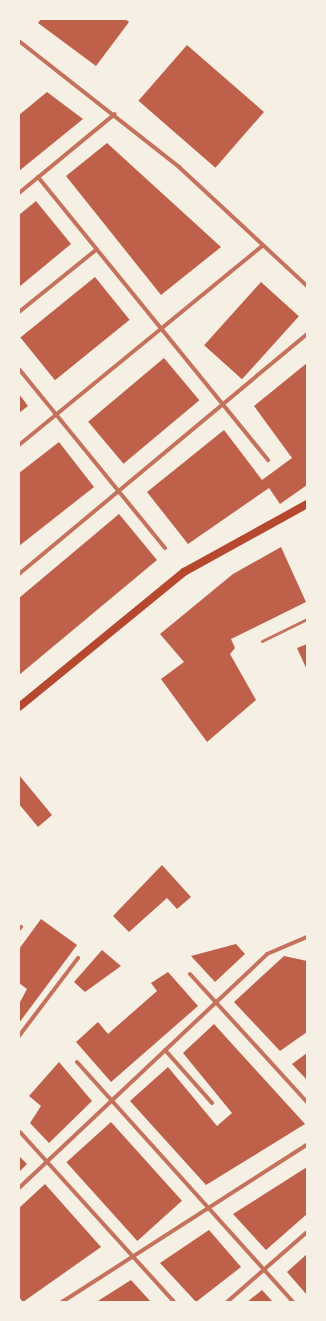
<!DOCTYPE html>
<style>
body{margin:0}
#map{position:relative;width:326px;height:1321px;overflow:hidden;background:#f6efe4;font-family:Lato,sans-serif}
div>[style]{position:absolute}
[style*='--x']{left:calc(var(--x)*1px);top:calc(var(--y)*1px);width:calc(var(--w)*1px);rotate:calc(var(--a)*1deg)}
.building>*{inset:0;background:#bf614a;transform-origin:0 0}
.service>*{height:3px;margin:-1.5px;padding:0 1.5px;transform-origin:1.5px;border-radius:1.5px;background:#c5725c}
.minor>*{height:4px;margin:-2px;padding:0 2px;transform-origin:2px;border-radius:2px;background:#c5725c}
.secondary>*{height:8px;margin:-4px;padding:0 4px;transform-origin:4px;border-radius:4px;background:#b5482f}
span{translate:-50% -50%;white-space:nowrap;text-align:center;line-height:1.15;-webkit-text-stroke:3px #f6efe4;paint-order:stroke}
.frame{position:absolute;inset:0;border:20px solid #f6efe4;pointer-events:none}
</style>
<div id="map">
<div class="building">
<i style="clip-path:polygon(41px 19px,125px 19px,129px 22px,96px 66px,38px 23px)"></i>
<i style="left:187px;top:45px;width:102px;height:74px;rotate:41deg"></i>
<i style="clip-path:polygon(47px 92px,83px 119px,19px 171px,19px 115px)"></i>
<i style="clip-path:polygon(107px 143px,221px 247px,161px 295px,66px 176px)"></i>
<i style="clip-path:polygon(36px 201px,71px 244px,19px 287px,19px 215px)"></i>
<i style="left:95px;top:277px;width:55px;height:96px;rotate:51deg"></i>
<i style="left:261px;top:282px;width:51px;height:85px;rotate:42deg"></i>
<i style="left:164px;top:358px;width:55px;height:99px;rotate:50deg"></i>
<i style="clip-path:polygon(307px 363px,307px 485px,280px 504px,269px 488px,188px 544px,147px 492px,224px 430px,262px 480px,292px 458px,254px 406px)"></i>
<i style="clip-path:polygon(19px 394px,28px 406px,19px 413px)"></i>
<i style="clip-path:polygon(59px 442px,94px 487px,19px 546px,19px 473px)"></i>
<i style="clip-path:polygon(119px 514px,157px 560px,19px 675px,19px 598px)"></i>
<i style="clip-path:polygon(281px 547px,306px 602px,231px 639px,235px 648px,230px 654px,256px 700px,207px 742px,161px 679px,184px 662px,160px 634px,233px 574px)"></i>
<i style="clip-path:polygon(307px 644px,307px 670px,297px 648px)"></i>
<i style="clip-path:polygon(19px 775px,52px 815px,38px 827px,19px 804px)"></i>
<i style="clip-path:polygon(162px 865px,191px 897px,177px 909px,167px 898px,129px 932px,113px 916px)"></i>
<i style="clip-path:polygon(41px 919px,77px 945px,19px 1023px,19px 1004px,27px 989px,19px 983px,19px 949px)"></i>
<i style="clip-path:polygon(236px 944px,245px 954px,215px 982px,191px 956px)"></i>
<i style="clip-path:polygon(102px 950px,121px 966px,85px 992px,74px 982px)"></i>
<i style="clip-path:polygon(284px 956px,307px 961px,307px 1032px,280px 1051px,234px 1002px)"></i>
<i style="clip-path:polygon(168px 972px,198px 1006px,111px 1082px,76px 1042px,98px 1022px,108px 1034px,157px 991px,151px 983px)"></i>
<i style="clip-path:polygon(214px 1024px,305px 1124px,206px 1185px,130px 1101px,168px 1067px,217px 1126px,232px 1113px,183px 1053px)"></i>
<i style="clip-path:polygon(307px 1053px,307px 1080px,292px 1064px)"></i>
<i style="clip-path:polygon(59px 1062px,92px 1101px,49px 1143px,30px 1123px,41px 1106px,29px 1096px)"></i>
<i style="left:111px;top:1122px;width:106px;height:60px;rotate:48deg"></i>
<i style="clip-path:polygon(19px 1156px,27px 1164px,19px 1172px)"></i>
<i style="clip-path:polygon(307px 1167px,307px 1214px,266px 1250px,233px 1214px)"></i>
<i style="clip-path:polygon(45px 1184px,101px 1247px,23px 1302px,19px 1297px,19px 1208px)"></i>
<i style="clip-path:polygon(209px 1230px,241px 1267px,196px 1302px,160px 1263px)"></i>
<i style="clip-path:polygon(307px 1254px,307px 1295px,287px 1272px)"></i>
<i style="clip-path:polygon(131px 1280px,151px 1302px,96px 1302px,101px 1299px)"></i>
<i style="clip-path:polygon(262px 1290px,273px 1302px,247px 1302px)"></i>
</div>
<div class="service">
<i style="--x:262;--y:641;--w:50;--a:-26.1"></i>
</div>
<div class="minor">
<i style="--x:19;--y:41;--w:204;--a:38.2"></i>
<i style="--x:179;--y:167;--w:175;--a:42.9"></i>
<i style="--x:38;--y:177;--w:365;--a:50.9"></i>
<i style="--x:19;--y:193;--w:124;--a:-39.5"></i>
<i style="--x:19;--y:312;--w:100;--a:-38.9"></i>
<i style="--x:19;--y:369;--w:231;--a:50.8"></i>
<i style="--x:19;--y:445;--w:315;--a:-39.3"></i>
<i style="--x:19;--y:574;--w:375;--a:-39.8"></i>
<i style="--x:19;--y:929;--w:3;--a:-45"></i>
<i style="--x:190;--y:974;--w:173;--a:47.6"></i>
<i style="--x:19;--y:1036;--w:98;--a:-52.9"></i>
<i style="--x:165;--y:1050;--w:71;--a:48.4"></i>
<i style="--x:77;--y:1062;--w:323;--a:48"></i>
<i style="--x:20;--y:1132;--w:229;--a:47.8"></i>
<i style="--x:19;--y:1188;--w:341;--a:-43.3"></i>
<i style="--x:267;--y:954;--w:43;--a:-23"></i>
<i style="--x:62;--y:1302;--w:291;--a:-32.7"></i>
<i style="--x:227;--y:1302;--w:106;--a:-41.2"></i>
</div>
<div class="secondary">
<i style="--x:19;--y:707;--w:213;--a:-39.3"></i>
<i style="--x:184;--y:572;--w:141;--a:-28.9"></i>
</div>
<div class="frame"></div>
</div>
